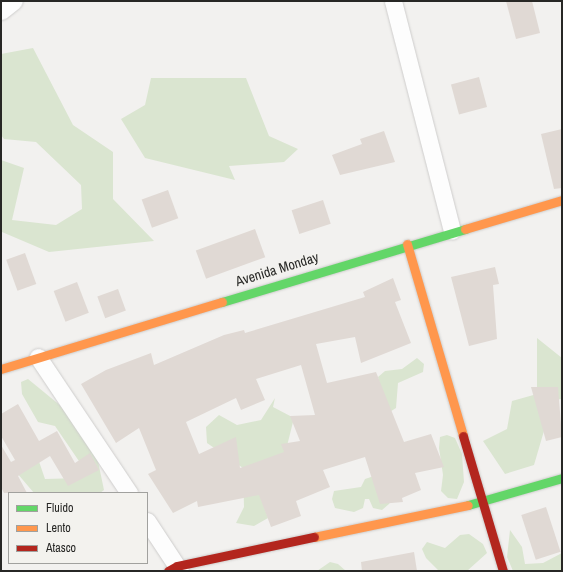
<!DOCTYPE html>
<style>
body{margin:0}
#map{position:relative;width:563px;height:572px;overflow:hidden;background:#f2f1ef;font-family:"Archivo Narrow",sans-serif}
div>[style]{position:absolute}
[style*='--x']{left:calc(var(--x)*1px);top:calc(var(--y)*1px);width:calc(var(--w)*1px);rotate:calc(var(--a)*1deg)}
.green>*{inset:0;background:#dae5d0}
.building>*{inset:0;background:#e0d9d4;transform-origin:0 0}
.roads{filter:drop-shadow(0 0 1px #cecdcc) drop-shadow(0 0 1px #cecdcc)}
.street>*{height:17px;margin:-8.5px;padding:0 8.5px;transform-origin:8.5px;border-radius:8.5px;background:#fdfdfd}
.fast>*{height:9px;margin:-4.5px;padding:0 4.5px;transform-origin:4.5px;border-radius:4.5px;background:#63d668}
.slow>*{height:9px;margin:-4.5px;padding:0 4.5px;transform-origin:4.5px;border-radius:4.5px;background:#ff974d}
.jam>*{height:9px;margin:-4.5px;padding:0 4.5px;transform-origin:4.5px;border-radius:4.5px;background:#b3261e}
span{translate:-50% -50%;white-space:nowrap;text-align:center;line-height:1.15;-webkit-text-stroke:3px #f3f2ee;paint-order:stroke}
.street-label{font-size:14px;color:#272725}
.frame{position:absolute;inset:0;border:2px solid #272725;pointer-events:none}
.legend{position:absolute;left:8px;top:492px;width:140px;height:72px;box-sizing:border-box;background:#f3f2ee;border:1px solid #a1a19e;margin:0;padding:5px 7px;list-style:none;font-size:12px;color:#272725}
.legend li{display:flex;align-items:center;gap:8px;height:20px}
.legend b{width:20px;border:1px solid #a1a19e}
</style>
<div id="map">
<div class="green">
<i style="clip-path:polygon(33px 48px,73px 125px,113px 152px,113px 199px,154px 241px,49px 252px,2px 232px,1px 160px,24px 168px,12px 220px,56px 225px,82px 209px,81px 185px,36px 142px,4px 139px,1px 135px,1px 54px)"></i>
<i style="clip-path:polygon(151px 78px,246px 78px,269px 136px,298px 149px,284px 162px,229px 166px,235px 180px,145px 158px,121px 119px,145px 105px)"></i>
<i style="clip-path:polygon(537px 338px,562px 358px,562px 399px,553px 400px,534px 465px,505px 474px,483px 441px,507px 429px,512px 401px,537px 394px)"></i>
<i style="clip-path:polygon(417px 358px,424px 364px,423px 372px,398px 383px,396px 408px,388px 413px,378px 377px,385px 371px,402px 369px)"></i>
<i style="clip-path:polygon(28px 379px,67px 411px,95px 447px,104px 490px,100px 493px,34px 493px,17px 473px,33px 444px,45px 479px,80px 478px,83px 467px,55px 426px,38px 422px,22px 394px,21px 382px)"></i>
<i style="clip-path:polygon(275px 398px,273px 407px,294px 418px,280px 474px,256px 483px,268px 518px,254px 526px,236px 523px,244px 507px,243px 468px,207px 443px,206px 427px,219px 415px,237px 425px,261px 420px)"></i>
<i style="clip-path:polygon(447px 435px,455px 438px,462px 454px,464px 482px,457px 499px,448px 498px,441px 491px,443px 475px,439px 448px,440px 437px)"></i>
<i style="clip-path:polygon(374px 476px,394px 497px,389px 504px,382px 510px,373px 508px,369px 499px,365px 499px,363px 508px,354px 512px,335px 508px,332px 499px,334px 491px,361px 487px,365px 479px)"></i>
<i style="clip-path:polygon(510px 530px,522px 547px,525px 564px,543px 563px,562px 553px,562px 571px,513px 571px,507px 557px)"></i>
<i style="clip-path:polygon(469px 534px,483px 544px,487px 553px,467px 571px,439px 571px,426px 558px,422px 549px,427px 542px,445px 548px,460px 535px)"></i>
<i style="clip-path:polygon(330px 562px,338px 564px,346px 571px,317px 571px)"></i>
</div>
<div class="building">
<i style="clip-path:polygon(506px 1px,532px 1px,540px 33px,516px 39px)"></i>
<i style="left:479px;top:77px;width:31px;height:29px;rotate:75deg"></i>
<i style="clip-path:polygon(562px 129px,562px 188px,554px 189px,541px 134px)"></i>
<i style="clip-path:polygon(384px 131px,395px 162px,340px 175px,332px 155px,362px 144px,360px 139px)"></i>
<i style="left:168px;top:190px;width:30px;height:28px;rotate:70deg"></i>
<i style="left:323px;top:200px;width:25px;height:33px;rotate:72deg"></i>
<i style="left:255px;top:229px;width:30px;height:63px;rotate:70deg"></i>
<i style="left:25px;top:253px;width:33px;height:20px;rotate:70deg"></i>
<i style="clip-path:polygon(495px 267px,499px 284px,493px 285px,497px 339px,469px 346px,451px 277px)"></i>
<i style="clip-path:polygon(evenodd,393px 278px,401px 300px,395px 302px,411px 343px,361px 363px,355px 337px,316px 344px,327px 383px,376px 372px,404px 442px,431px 434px,444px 467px,415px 473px,421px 490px,402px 498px,403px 502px,380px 504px,365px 457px,323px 470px,330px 487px,296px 501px,301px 516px,271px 527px,259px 495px,198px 507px,197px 501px,173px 513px,148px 474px,156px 470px,139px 428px,116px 443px,81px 384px,106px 370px,151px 353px,154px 365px,224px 335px,244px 330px,245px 333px,365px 297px,363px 292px,393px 278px,301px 365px,315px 415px,290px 416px,300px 441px,281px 444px,284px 452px,240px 468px,236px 437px,199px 454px,186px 422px,236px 398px,241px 410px,265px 400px,256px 379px,301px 365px)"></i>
<i style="left:77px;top:282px;width:33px;height:25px;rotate:69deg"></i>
<i style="left:118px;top:289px;width:23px;height:22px;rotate:70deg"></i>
<i style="clip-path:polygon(531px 387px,558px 387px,562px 437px,546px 441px)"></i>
<i style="clip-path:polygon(18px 404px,39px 441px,57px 431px,75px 463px,90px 453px,99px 470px,68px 486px,50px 456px,18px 476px,27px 493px,4px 493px,1px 487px,1px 445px,11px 462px,15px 460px,1px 436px,1px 414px)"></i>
<i style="left:546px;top:507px;width:47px;height:26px;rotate:72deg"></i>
<i style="clip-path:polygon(414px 552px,417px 571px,362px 571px,361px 562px)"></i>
</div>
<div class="roads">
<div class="street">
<i style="--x:393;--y:1;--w:237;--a:75.6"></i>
<i style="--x:1;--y:11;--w:16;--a:-38"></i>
<i style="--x:38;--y:357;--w:164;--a:56.2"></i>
<i style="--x:147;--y:521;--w:60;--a:56.6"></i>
</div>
<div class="fast">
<i style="--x:222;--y:302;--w:254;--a:-16.7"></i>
<i style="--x:468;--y:505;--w:98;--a:-16"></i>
</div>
<div class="slow">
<i style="--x:465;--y:229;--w:101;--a:-16.6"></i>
<i style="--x:407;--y:244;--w:200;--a:73.7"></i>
<i style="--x:1;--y:369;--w:231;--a:-16.9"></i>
<i style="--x:314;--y:537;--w:157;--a:-11.7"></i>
</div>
<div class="jam">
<i style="--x:463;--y:436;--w:141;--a:73.5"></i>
<i style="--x:168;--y:571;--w:10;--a:-29"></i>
<i style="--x:177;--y:566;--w:140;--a:-12"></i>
</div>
</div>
<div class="street-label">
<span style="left:277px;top:269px;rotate:-17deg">Avenida Monday</span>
</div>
<div class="frame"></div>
<ul class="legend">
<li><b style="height:5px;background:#63d668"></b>Fluido</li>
<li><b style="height:5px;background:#ff974d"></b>Lento</li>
<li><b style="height:5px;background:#b3261e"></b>Atasco</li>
</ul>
</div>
